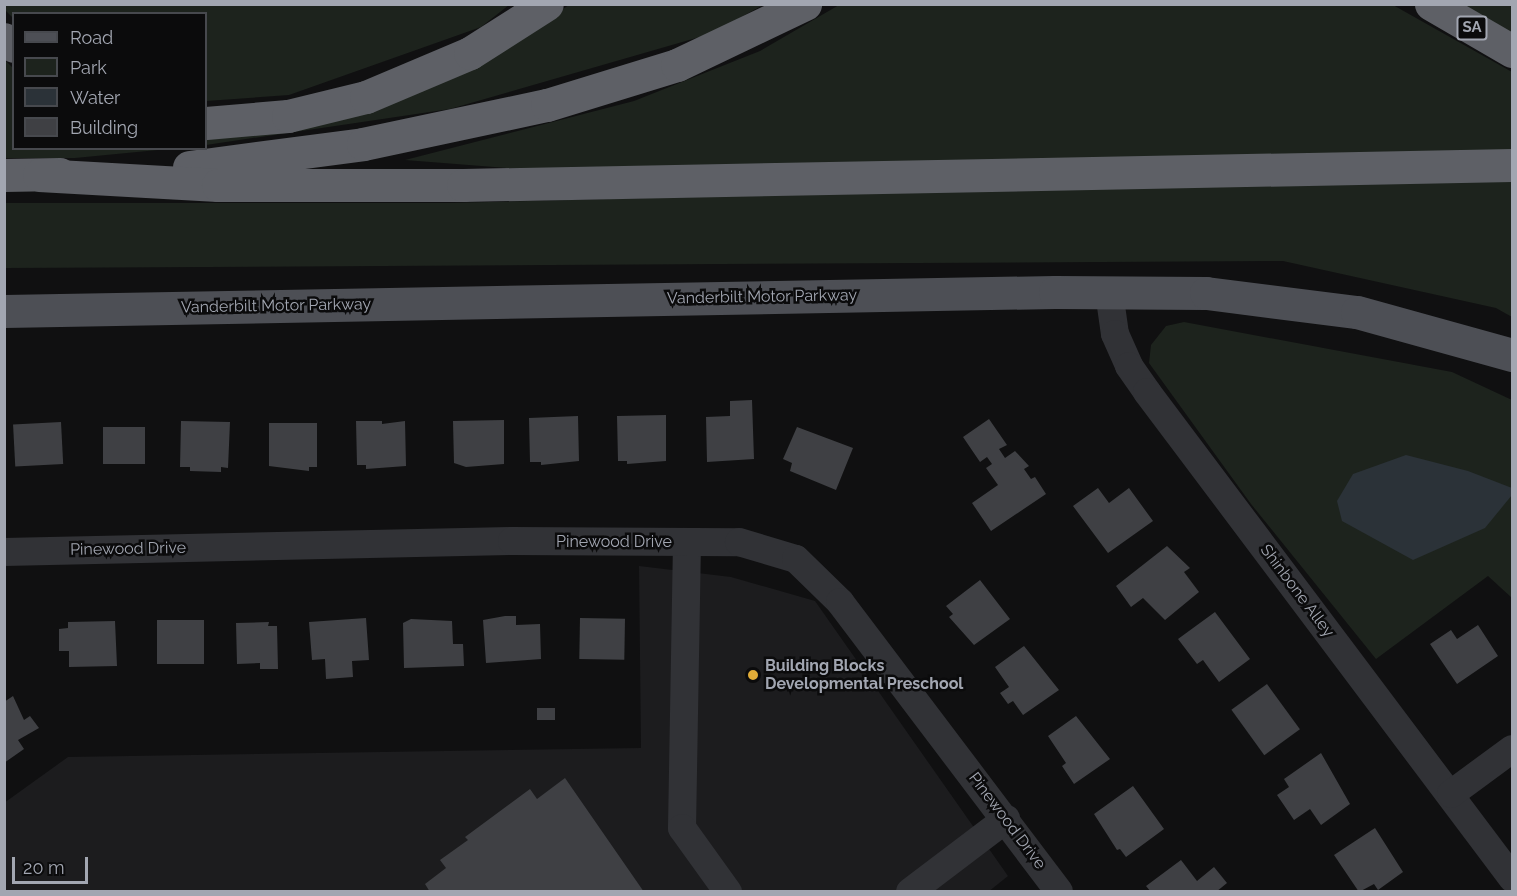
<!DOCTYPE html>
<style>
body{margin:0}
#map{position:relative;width:1517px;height:896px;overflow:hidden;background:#101011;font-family:Raleway,sans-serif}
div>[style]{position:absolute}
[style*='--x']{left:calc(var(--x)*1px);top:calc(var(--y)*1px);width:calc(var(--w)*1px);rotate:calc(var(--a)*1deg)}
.built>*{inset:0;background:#1c1c1e}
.green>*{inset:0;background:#1d231d}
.water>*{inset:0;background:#2b3238}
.building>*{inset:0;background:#3f4044;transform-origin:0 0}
.minor>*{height:28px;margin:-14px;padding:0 14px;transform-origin:14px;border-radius:14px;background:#313236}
.major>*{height:33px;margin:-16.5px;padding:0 16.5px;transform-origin:16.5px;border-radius:16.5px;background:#4d4f55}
.highway>*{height:33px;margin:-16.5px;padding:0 16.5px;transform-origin:16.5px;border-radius:16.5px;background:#5e6066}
.dots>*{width:16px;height:16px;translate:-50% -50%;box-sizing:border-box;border:3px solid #0b0b0c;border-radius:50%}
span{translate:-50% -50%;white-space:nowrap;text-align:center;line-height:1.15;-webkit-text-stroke:5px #0b0b0c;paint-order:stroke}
.shield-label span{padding:2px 4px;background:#0b0b0c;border:2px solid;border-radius:4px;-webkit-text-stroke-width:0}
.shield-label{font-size:15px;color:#a2a6b1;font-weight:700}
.street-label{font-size:16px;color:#a2a6b1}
.poi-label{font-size:16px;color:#a2a6b1;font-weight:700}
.left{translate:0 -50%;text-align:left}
.frame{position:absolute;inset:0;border:6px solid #a2a6b1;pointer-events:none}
.legend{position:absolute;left:12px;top:12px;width:195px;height:138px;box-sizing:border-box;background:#0b0b0c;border:2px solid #47494e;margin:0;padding:8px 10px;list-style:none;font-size:18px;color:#a2a6b1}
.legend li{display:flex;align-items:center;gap:12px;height:30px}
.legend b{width:30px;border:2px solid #47494e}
.scale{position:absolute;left:12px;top:857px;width:76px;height:27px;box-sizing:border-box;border:3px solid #a2a6b1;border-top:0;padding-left:8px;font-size:18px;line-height:21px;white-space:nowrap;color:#a2a6b1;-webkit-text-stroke:4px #0b0b0c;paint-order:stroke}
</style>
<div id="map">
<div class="built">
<i style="clip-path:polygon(639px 566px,731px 577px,815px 601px,1008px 876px,988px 892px,5px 891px,4px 803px,68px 757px,641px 748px)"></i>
</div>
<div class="green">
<i style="clip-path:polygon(4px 5px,509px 5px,481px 27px,289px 95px,206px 101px,206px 14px,14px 14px,13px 18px,5px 10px)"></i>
<i style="clip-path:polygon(569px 5px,763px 5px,710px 34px,450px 109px,206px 145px,206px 131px,308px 125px,385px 107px,482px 61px)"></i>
<i style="clip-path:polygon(839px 5px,1393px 5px,1512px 72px,1512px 152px,545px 171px,405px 160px,634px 101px,760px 51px)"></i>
<i style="clip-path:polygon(1459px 5px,1512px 5px,1512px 36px)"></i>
<i style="clip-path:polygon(4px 59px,13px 68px,14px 148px,168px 149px,75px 158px,5px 158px)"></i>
<i style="clip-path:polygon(1304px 182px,1512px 182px,1512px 317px,1496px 308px,1283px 261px,5px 268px,4px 203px,449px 203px)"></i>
<i style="clip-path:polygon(1184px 322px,1452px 372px,1512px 400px,1512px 598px,1488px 576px,1376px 659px,1251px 504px,1149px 363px,1151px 345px,1166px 326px)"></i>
</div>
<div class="water">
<i style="clip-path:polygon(1406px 455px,1468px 471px,1512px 488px,1512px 495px,1485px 528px,1413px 560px,1342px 521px,1337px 501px,1353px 474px)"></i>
</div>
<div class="building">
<i style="clip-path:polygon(752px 400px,754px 459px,707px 462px,706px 417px,730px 416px,730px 401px)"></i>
<i style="clip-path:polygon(666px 415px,666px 461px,627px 464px,627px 461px,618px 461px,617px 416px)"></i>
<i style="clip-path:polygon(578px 416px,579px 461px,541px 465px,541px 462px,530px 462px,529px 418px)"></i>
<i style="clip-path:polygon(989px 419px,1007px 445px,999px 449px,1005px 458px,1015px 451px,1029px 466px,1024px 469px,1031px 479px,1035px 477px,1046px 494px,991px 531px,972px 503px,998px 485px,986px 468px,992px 464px,987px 457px,980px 462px,963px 437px)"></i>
<i style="clip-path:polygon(504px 420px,504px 464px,466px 467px,454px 463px,453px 421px)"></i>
<i style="clip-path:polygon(181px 421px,230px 422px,228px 468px,221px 467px,221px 472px,190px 471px,190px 467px,180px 467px)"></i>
<i style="clip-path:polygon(356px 421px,382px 421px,382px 424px,405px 421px,406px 466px,366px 469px,366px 465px,357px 465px)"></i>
<i style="left:61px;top:422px;width:42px;height:48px;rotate:87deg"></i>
<i style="clip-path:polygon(269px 423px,317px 423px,317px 467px,309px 467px,309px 471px,269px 466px)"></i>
<i style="left:103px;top:427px;width:42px;height:37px"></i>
<i style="clip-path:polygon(797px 427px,853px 448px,836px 490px,790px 471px,792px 463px,783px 459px)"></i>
<i style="clip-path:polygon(1098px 488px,1109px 503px,1129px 488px,1153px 521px,1108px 553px,1073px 506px)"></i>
<i style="clip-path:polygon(1167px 546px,1190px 568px,1184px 572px,1199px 592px,1165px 620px,1143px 598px,1131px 607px,1116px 586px)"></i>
<i style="clip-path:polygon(980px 580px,1010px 619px,974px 645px,949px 617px,953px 614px,946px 606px)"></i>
<i style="clip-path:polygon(1215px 612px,1250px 659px,1219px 682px,1203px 660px,1197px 664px,1178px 639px)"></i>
<i style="clip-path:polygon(505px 616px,516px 616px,516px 625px,540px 624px,541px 659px,486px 663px,483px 620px)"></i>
<i style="clip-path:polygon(366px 618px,369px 660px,352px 661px,353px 677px,326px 679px,325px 659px,312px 660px,309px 622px)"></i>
<i style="left:580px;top:618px;width:45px;height:41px;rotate:1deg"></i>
<i style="clip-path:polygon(411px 619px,452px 621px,453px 644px,463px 644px,464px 666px,404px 668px,403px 623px)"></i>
<i style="left:157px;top:620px;width:47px;height:44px"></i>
<i style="clip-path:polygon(115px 621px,117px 666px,69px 667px,69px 651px,59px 651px,59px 629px,68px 628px,68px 622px)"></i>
<i style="clip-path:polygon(269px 622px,268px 626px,277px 626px,278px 669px,260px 669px,260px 663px,237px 664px,236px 623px)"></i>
<i style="clip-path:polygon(1478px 625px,1498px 656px,1457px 684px,1430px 644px,1451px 630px,1457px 639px)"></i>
<i style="clip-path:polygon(1024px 646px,1059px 690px,1023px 715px,1013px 701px,1008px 704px,1000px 693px,1009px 687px,995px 667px)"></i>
<i style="left:1267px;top:684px;width:56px;height:44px;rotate:54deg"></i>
<i style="clip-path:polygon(13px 696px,24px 720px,30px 716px,39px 728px,18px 740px,24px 749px,4px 763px,4px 702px)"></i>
<i style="left:555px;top:708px;width:12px;height:18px;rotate:90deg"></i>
<i style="clip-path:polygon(1076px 716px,1110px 759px,1074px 784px,1062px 766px,1066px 763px,1048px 736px)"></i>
<i style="clip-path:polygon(1321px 753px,1350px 804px,1321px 825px,1310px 809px,1294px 820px,1277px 795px,1289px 787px,1284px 779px)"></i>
<i style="clip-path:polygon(565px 778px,644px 892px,430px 892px,425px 884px,446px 868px,440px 860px,468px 840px,465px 837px,530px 789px,537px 799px)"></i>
<i style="clip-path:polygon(1133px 786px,1164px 829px,1126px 857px,1120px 849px,1117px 850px,1094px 814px)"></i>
<i style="clip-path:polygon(1375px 828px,1403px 872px,1378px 890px,1374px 884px,1359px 892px,1334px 855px)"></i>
<i style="clip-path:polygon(1181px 860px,1197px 881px,1214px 867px,1227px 883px,1216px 892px,1151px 892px,1146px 886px)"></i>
</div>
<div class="minor">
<i style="--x:1109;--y:292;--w:42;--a:81.9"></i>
<i style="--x:1115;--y:334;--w:35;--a:66"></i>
<i style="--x:1129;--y:366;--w:32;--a:55"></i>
<i style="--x:1147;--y:392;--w:608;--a:53.09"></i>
<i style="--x:687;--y:542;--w:286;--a:91"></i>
<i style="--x:682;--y:828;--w:79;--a:54.3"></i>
<i style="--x:4;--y:552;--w:508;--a:-1.24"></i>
<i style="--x:512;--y:541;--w:227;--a:0.3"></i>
<i style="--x:739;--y:542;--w:59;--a:16.6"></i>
<i style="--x:796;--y:559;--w:62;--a:44.3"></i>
<i style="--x:840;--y:602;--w:363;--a:52.9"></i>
<i style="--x:1451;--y:794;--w:76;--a:-36.4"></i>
<i style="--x:910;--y:892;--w:121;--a:-37.2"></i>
</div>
<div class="major">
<i style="--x:4;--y:311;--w:1051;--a:-1.04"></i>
<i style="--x:1055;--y:292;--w:151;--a:0.4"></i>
<i style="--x:1206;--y:293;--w:152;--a:7.2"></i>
<i style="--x:1357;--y:312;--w:161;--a:15.5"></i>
</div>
<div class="highway">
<i style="--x:1431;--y:4;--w:94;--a:30.1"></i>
<i style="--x:4;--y:39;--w:12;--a:35"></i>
<i style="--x:206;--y:123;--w:82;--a:-4.9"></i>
<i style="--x:288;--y:116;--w:80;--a:-13.7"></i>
<i style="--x:366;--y:97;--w:113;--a:-22.9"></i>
<i style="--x:470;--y:53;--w:91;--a:-32.5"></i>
<i style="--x:189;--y:167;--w:176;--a:-7.5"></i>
<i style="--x:363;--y:144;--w:188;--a:-12"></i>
<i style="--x:547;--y:105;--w:136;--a:-17.1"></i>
<i style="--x:677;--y:65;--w:142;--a:-25.5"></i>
<i style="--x:4;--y:175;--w:56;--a:-1"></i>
<i style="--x:39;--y:175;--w:179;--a:3.2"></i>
<i style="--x:218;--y:185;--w:245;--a:0"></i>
<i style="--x:463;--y:185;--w:1049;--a:-1.09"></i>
</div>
<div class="dots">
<i style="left:753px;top:675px;background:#e1ac38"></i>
</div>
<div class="shield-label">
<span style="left:1472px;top:28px">SA</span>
</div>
<div class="street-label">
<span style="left:762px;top:297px;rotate:-1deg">Vanderbilt Motor Parkway</span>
<span style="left:276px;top:306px;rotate:-1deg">Vanderbilt Motor Parkway</span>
<span style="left:614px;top:542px">Pinewood Drive</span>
<span style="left:128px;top:549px;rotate:-1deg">Pinewood Drive</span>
<span style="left:1297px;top:591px;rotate:53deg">Shinbone Alley</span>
<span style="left:1007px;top:821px;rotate:53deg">Pinewood Drive</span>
</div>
<div class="poi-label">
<span class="left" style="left:765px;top:675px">Building Blocks<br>Developmental Preschool</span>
</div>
<div class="frame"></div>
<ul class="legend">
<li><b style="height:8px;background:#4d4f55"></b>Road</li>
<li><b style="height:16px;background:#1d231d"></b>Park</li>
<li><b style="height:16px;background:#2b3238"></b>Water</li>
<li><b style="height:16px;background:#3f4044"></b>Building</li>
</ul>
<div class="scale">20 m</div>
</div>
